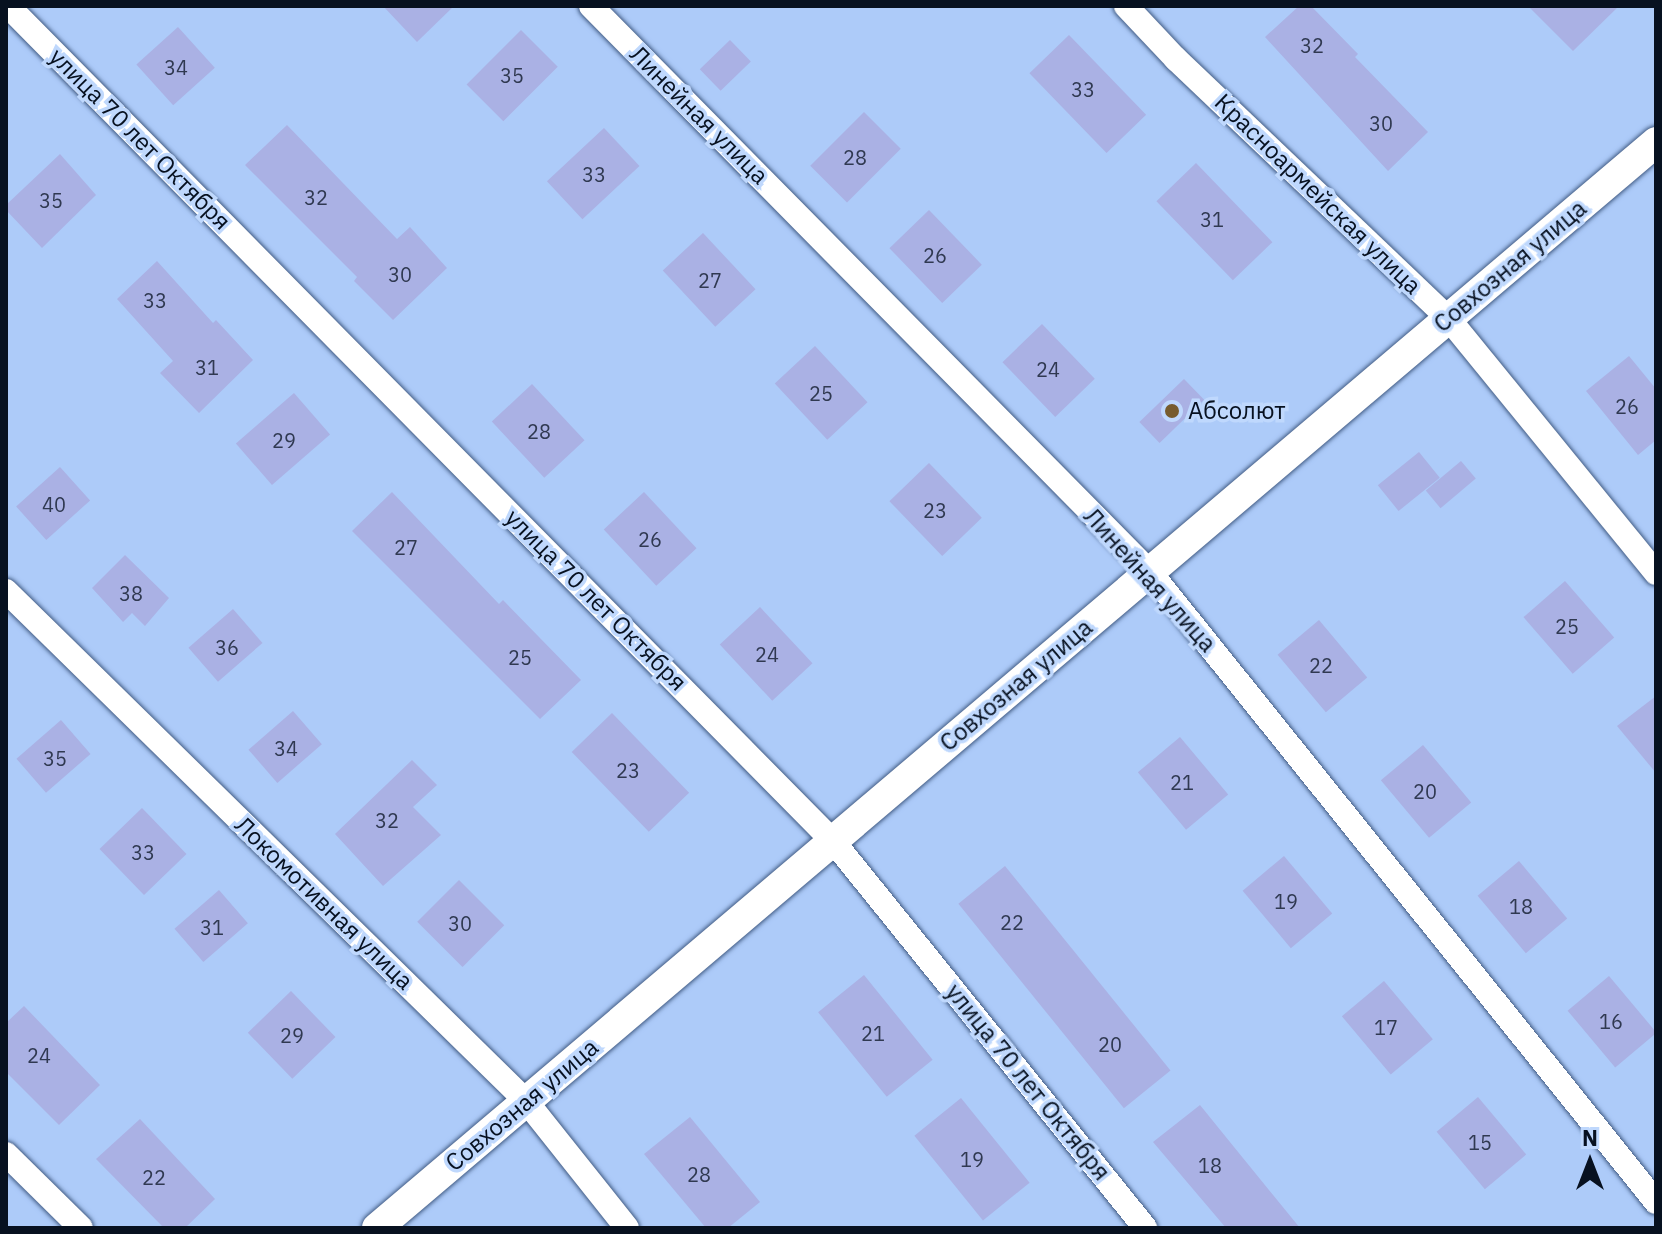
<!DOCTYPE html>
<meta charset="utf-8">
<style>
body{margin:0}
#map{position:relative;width:1662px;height:1234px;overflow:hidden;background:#adcbf9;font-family:"IBM Plex Sans",sans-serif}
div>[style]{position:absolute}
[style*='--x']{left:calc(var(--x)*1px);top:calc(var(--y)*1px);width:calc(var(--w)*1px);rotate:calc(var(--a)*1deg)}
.building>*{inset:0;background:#aab1e4;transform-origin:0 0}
.roads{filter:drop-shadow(0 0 2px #425c84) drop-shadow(0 0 2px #425c84)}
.minor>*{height:24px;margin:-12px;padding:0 12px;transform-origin:12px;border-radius:12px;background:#fff}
.tertiary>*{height:30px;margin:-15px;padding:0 15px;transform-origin:15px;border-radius:15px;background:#fff}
.dots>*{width:22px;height:22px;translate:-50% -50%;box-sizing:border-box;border:4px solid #bfd8fd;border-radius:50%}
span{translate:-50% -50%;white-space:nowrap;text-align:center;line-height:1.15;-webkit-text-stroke:7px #bfd8fd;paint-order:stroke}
.number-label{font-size:20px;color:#303951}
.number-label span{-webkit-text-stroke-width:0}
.street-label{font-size:24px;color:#071120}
.poi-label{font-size:24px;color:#071120}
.left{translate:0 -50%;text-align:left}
.frame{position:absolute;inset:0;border:8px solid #071120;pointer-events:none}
.north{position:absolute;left:1550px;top:1122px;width:80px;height:80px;-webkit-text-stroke:6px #bfd8fd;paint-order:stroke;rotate:0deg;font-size:22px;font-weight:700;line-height:32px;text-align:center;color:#071120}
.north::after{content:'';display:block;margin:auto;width:28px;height:36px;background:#071120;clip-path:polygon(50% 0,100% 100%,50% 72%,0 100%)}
</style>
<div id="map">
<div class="building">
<i style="clip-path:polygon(383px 6px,454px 6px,417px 42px)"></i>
<i style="clip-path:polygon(1299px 6px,1311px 6px,1358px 54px,1355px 57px,1428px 132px,1388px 171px,1265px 37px)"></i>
<i style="clip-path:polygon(1528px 6px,1619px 6px,1573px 51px)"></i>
<i style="left:178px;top:27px;width:55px;height:56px;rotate:48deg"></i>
<i style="left:521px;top:30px;width:52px;height:77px;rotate:45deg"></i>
<i style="left:1069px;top:35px;width:111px;height:55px;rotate:46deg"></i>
<i style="left:730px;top:40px;width:30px;height:42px;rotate:46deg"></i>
<i style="left:864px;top:112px;width:52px;height:76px;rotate:45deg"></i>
<i style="clip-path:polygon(287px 125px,397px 239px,410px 227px,447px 268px,393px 320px,354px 281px,357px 277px,245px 165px)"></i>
<i style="left:604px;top:128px;width:52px;height:78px;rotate:47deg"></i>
<i style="clip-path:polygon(60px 154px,96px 195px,42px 248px,6px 210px,6px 205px)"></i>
<i style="left:1196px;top:163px;width:110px;height:55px;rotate:46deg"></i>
<i style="left:929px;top:210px;width:76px;height:55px;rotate:46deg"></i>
<i style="left:703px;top:233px;width:77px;height:55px;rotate:47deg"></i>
<i style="clip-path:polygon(157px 261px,213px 323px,216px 320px,253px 360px,199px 413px,160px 373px,173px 361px,117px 299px)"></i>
<i style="left:1042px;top:324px;width:76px;height:55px;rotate:46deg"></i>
<i style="left:815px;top:346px;width:77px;height:55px;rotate:47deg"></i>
<i style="clip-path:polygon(1629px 356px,1656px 389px,1656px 440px,1638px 455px,1586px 391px)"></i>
<i style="left:1184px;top:379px;width:29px;height:62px;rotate:46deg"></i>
<i style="left:532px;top:384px;width:77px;height:55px;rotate:47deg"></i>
<i style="left:294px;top:393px;width:55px;height:77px;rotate:49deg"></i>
<i style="left:1419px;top:452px;width:33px;height:53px;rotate:51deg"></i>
<i style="left:1461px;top:461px;width:23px;height:46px;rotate:50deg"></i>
<i style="left:929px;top:463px;width:76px;height:55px;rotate:46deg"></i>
<i style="left:60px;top:467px;width:45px;height:59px;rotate:48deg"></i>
<i style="clip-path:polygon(392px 492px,499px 604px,503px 600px,581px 680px,540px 719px,352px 531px)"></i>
<i style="left:644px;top:492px;width:77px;height:55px;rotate:47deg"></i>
<i style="clip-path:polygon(125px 555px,169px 598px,145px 626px,132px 613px,123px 622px,92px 588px)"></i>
<i style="left:1565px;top:581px;width:75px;height:55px;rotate:49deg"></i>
<i style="left:760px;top:607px;width:77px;height:55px;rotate:47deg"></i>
<i style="left:233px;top:609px;width:45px;height:59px;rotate:49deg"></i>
<i style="left:1319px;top:620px;width:75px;height:54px;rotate:50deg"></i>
<i style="clip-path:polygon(1656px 696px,1656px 773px,1617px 726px)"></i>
<i style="left:293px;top:711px;width:44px;height:59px;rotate:49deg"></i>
<i style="left:612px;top:713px;width:111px;height:56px;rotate:46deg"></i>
<i style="left:61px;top:720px;width:45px;height:59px;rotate:49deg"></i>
<i style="left:1180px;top:737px;width:75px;height:55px;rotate:50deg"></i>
<i style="left:1423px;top:745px;width:75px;height:55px;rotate:50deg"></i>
<i style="clip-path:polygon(412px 760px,437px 785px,413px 807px,441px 835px,383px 886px,335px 834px)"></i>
<i style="left:142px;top:808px;width:64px;height:59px;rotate:46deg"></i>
<i style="left:1284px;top:856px;width:75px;height:54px;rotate:50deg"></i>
<i style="left:1519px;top:861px;width:75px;height:54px;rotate:50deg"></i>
<i style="left:1005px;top:866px;width:263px;height:60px;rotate:51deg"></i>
<i style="left:459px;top:880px;width:64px;height:59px;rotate:45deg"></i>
<i style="left:219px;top:890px;width:44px;height:59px;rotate:49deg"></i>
<i style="left:864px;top:975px;width:109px;height:59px;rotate:51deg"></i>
<i style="left:1609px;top:976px;width:74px;height:54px;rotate:50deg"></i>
<i style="left:1384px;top:981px;width:76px;height:55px;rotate:50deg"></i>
<i style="left:291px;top:991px;width:64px;height:60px;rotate:46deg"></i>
<i style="clip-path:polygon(24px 1006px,100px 1085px,59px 1125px,6px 1072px,6px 1023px)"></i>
<i style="left:1478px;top:1097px;width:75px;height:54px;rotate:50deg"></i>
<i style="left:961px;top:1098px;width:109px;height:60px;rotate:51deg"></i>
<i style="clip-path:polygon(1200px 1105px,1234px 1147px,1300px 1228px,1226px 1228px,1153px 1142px)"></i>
<i style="clip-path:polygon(690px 1117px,760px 1202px,728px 1228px,706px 1228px,644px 1154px)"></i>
<i style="clip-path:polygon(140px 1119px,215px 1199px,185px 1228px,164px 1228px,96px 1159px)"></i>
</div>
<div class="roads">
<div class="minor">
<i style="--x:8;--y:6;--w:1174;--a:45.35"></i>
<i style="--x:833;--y:841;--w:497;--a:51.1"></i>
<i style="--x:591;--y:6;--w:796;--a:45.36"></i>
<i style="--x:1150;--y:572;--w:808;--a:51.23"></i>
<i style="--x:1126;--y:6;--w:73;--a:46.7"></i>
<i style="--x:1176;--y:59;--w:376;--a:43.6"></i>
<i style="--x:1448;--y:318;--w:329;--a:50.8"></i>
<i style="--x:6;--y:591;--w:728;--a:44.44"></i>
<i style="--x:526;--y:1101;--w:162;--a:51.5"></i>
<i style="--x:6;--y:1154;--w:105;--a:44.6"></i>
</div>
<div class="tertiary">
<i style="--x:377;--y:1228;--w:1678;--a:-40.33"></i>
</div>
</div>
<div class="dots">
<i style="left:1172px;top:411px;background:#775c2e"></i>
</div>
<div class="number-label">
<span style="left:1312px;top:45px">32</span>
<span style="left:176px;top:67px">34</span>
<span style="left:512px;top:75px">35</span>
<span style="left:1083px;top:89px">33</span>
<span style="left:1381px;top:123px">30</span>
<span style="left:855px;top:157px">28</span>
<span style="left:594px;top:174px">33</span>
<span style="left:316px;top:197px">32</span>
<span style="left:51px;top:200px">35</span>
<span style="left:1212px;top:219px">31</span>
<span style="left:935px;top:255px">26</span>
<span style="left:400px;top:274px">30</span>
<span style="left:710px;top:280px">27</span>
<span style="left:155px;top:300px">33</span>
<span style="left:207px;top:367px">31</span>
<span style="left:1048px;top:369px">24</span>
<span style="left:821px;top:393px">25</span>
<span style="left:1627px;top:406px">26</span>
<span style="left:539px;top:431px">28</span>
<span style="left:284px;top:440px">29</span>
<span style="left:54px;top:504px">40</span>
<span style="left:935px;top:510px">23</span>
<span style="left:650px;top:539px">26</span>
<span style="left:406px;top:547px">27</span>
<span style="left:131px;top:593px">38</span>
<span style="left:1567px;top:626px">25</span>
<span style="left:227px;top:647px">36</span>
<span style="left:767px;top:654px">24</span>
<span style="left:520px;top:657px">25</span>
<span style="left:1321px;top:665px">22</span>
<span style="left:286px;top:748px">34</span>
<span style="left:55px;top:758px">35</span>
<span style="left:628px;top:770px">23</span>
<span style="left:1182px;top:782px">21</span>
<span style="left:1425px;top:791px">20</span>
<span style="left:387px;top:820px">32</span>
<span style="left:143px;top:852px">33</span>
<span style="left:1286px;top:901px">19</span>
<span style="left:1521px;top:906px">18</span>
<span style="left:1012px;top:922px">22</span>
<span style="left:460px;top:923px">30</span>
<span style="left:212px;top:927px">31</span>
<span style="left:1611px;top:1021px">16</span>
<span style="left:1386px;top:1027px">17</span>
<span style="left:873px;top:1033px">21</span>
<span style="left:292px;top:1035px">29</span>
<span style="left:1110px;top:1044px">20</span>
<span style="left:39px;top:1055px">24</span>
<span style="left:1480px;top:1142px">15</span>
<span style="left:972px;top:1159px">19</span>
<span style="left:1210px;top:1165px">18</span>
<span style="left:699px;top:1174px">28</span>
<span style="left:154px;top:1177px">22</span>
</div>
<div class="street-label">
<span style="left:699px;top:115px;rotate:45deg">Линейная улица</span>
<span style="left:140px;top:139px;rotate:45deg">улица 70 лет Октября</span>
<span style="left:1318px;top:194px;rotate:44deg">Красноармейская улица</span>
<span style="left:1510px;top:266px;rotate:-40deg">Совхозная улица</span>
<span style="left:1150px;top:580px;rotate:48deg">Линейная улица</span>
<span style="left:596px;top:600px;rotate:45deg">улица 70 лет Октября</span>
<span style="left:1016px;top:685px;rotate:-40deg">Совхозная улица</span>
<span style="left:324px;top:903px;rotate:44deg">Локомотивная улица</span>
<span style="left:1028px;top:1082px;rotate:51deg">улица 70 лет Октября</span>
<span style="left:522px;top:1105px;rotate:-40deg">Совхозная улица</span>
</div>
<div class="poi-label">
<span class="left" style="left:1188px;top:411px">Абсолют</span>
</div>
<div class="frame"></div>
<div class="north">N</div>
</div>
